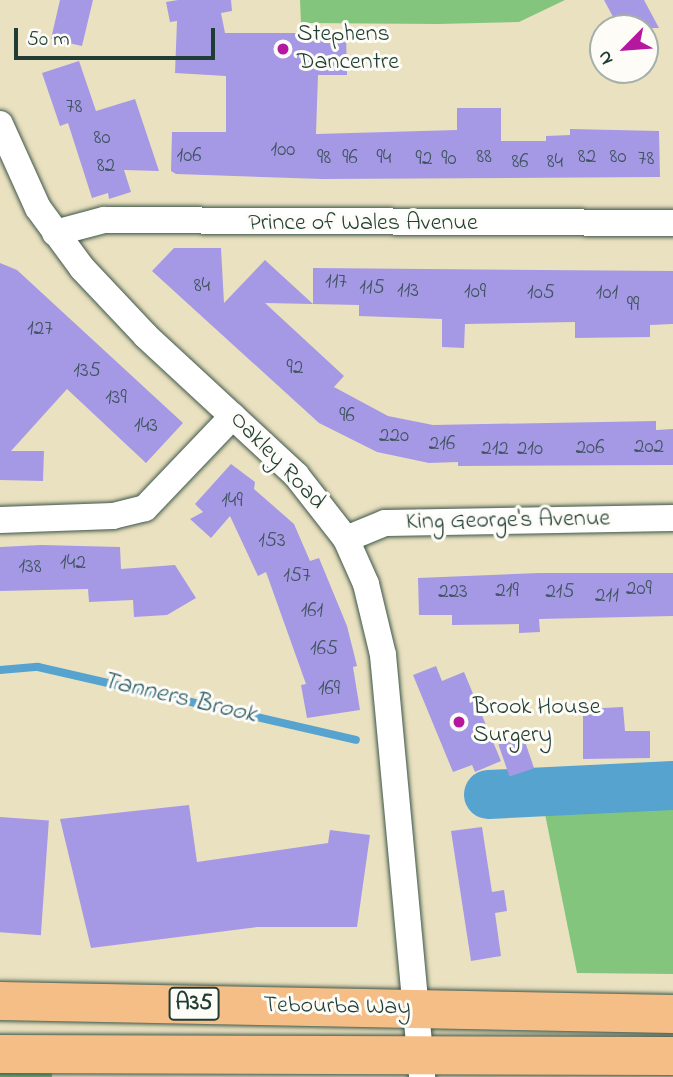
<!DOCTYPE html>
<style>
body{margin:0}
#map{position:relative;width:673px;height:1077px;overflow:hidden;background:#eae1c0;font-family:"Indie Flower",sans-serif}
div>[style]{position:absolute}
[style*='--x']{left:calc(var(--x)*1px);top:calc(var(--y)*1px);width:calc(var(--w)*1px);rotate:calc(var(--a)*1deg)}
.green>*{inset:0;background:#84c57d}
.forest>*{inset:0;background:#6baa6c;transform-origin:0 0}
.stream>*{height:8px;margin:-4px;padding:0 4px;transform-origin:4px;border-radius:4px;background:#55a3ce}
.river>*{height:49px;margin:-24.5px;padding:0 24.5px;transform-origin:24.5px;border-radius:24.5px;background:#55a3ce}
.building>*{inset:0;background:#a599e5;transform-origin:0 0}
.roads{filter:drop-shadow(0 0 2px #3d5649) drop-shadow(0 0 2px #3d5649)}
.minor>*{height:26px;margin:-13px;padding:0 13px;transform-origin:13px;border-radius:13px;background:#fff}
.primary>*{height:38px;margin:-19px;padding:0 19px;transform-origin:19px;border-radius:19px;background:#f6be87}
.dots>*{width:19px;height:19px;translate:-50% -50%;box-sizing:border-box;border:4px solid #fdfcf7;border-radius:50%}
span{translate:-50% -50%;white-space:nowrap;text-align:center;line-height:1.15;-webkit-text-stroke:6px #fdfcf7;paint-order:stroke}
.number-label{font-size:21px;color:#405460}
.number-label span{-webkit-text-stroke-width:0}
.shield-label span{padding:2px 5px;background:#fdfcf7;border:2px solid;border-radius:5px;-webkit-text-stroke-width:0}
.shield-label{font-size:23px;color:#1f3d34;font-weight:700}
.poi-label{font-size:24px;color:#1f3d34}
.left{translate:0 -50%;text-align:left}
.street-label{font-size:24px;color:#1f3d34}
.water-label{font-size:26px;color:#32616a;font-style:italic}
.north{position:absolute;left:589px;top:14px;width:70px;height:70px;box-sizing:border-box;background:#fdfcf7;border:2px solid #a4b0a9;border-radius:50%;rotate:245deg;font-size:19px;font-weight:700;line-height:28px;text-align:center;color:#1f3d34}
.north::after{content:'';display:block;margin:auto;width:24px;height:32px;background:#b5179e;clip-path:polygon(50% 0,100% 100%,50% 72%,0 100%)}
.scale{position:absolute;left:14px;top:28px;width:201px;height:32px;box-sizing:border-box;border:4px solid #1f3d34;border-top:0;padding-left:9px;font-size:21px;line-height:24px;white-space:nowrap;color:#1f3d34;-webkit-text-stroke:5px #fdfcf7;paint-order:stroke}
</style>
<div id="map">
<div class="green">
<i style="clip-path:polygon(300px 0,565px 0,519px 22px,438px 24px,301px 23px)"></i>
<i style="clip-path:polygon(673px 796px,673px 974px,577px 973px,543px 804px)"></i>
</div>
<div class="forest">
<i style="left:0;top:1070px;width:52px;height:7px"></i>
</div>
<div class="stream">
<i style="--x:0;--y:670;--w:38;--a:-5"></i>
<i style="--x:38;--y:667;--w:326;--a:12.9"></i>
</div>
<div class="river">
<i style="--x:488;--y:794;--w:185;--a:-2.8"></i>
</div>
<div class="building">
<i style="clip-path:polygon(60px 0,93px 0,82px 46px,51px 39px)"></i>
<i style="clip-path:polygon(178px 0,231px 0,232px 11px,221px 13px,225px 33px,346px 33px,347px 75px,318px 75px,316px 134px,457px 130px,457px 108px,501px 108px,501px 141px,546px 141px,546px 136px,570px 135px,570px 129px,659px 131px,660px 177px,322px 179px,176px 174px,171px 171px,172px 132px,226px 132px,226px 76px,175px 73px,177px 21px,170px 22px,166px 2px)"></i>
<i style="clip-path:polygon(604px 0,644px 0,659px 28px,619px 28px)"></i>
<i style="clip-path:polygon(79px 61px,96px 111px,135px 99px,159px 171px,124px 170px,131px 192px,109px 199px,108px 193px,92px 198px,68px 123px,60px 126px,42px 73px)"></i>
<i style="clip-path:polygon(174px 248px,221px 248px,224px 303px,265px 260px,313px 304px,313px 268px,673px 271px,673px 324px,650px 325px,650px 337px,575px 338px,575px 322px,465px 324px,464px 348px,442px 347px,442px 319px,359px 316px,359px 305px,265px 303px,344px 376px,334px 387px,388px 416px,433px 425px,656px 421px,656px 430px,673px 429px,673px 465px,458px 466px,458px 462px,429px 463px,377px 452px,319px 423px,152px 271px)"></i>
<i style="clip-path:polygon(0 263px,17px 270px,183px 423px,146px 463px,67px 389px,11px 451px,44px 451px,43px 481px,0 480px)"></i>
<i style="clip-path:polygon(231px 464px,255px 482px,254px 489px,294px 524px,310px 561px,319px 558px,347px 626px,357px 666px,353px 667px,360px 710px,307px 718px,301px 685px,306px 684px,266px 572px,258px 576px,230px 516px,211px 538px,190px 519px,203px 512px,195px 504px)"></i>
<i style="clip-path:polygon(41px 545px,120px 547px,121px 569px,175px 565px,196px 598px,167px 615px,134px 617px,133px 600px,89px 602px,88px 589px,0 591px,0 547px)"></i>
<i style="clip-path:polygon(539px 573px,673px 573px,673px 616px,539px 619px,540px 632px,519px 633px,519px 624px,452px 625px,452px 615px,419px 615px,418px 578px)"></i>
<i style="clip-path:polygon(436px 666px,442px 681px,464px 672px,501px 761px,475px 772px,472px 765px,453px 772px,413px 675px)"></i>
<i style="clip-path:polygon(623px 707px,625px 731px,650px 731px,650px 758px,583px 759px,583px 709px)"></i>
<i style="left:523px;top:736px;width:34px;height:26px;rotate:71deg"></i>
<i style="clip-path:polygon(189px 805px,197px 862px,328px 843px,330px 830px,370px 835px,357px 927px,257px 927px,91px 948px,60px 819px)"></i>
<i style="left:0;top:817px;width:49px;height:115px;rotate:4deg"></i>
<i style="clip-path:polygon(482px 827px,492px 892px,504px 890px,507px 911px,495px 913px,501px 956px,471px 961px,451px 831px)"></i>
</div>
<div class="roads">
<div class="minor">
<i style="--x:0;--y:124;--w:92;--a:65.7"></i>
<i style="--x:38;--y:208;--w:74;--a:53.7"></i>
<i style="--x:82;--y:268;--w:93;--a:46.7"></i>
<i style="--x:146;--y:336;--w:205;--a:42.8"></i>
<i style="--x:296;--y:475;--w:81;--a:52"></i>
<i style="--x:346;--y:539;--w:49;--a:66"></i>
<i style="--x:366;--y:584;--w:73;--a:76.5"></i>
<i style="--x:383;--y:655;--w:424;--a:84.7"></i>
<i style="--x:55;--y:233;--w:51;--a:-14.9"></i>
<i style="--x:104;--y:220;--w:569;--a:0.3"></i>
<i style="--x:0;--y:520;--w:113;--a:-2"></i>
<i style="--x:113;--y:516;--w:33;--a:-14"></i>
<i style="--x:145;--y:508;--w:127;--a:-46.3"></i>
<i style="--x:346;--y:539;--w:42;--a:-22.3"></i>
<i style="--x:385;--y:523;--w:288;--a:-1"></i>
</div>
<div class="primary">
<i style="--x:0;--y:1001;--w:673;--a:1.11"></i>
<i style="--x:0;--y:1054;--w:673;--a:0.17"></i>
</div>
</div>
<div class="dots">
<i style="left:283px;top:49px;background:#b5179e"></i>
<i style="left:459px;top:722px;background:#b5179e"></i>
</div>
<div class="number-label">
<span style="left:74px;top:107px">78</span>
<span style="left:102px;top:138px">80</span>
<span style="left:283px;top:150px">100</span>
<span style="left:189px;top:156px">106</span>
<span style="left:484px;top:157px">88</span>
<span style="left:587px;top:157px">82</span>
<span style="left:618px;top:157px">80</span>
<span style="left:324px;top:158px">98</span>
<span style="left:350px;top:158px">96</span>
<span style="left:384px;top:158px">94</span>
<span style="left:424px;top:159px">92</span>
<span style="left:449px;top:159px">90</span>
<span style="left:646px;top:159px">78</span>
<span style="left:520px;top:162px">86</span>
<span style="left:555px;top:162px">84</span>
<span style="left:106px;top:166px">82</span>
<span style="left:336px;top:282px">117</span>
<span style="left:202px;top:286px">84</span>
<span style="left:372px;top:288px">115</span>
<span style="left:408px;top:291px">113</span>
<span style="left:475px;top:292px">109</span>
<span style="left:541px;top:293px">105</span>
<span style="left:607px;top:293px">101</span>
<span style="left:633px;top:305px">99</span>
<span style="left:40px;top:329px">127</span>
<span style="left:295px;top:368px">92</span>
<span style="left:87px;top:371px">135</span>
<span style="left:116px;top:398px">139</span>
<span style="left:347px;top:416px">96</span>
<span style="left:146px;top:426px">143</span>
<span style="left:394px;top:436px">220</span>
<span style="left:442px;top:444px">216</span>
<span style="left:649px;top:447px">202</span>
<span style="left:590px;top:448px">206</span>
<span style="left:495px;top:449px">212</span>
<span style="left:530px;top:449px">210</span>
<span style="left:232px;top:501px">149</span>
<span style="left:272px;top:541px">153</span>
<span style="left:73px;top:563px">142</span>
<span style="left:30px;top:567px">138</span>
<span style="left:297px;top:576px">157</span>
<span style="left:639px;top:589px">209</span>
<span style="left:507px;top:591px">219</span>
<span style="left:453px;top:592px">223</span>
<span style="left:560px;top:592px">215</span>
<span style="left:607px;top:596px">211</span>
<span style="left:312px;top:611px">161</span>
<span style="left:324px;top:649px">165</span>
<span style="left:329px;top:689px">169</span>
</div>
<div class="shield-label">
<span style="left:194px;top:1004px">A35</span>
</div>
<div class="poi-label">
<span class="left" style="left:297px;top:49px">Stephens<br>Dancentre</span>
<span class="left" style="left:473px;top:722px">Brook House<br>Surgery</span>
</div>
<div class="street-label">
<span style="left:363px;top:224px">Prince of Wales Avenue</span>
<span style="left:277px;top:461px;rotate:46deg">Oakley Road</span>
<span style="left:508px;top:521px;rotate:-1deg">King George's Avenue</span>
<span style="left:337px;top:1007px;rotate:1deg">Tebourba Way</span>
</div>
<div class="water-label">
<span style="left:179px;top:699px;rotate:13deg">Tanners Brook</span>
</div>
<div class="north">N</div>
<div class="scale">50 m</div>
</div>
